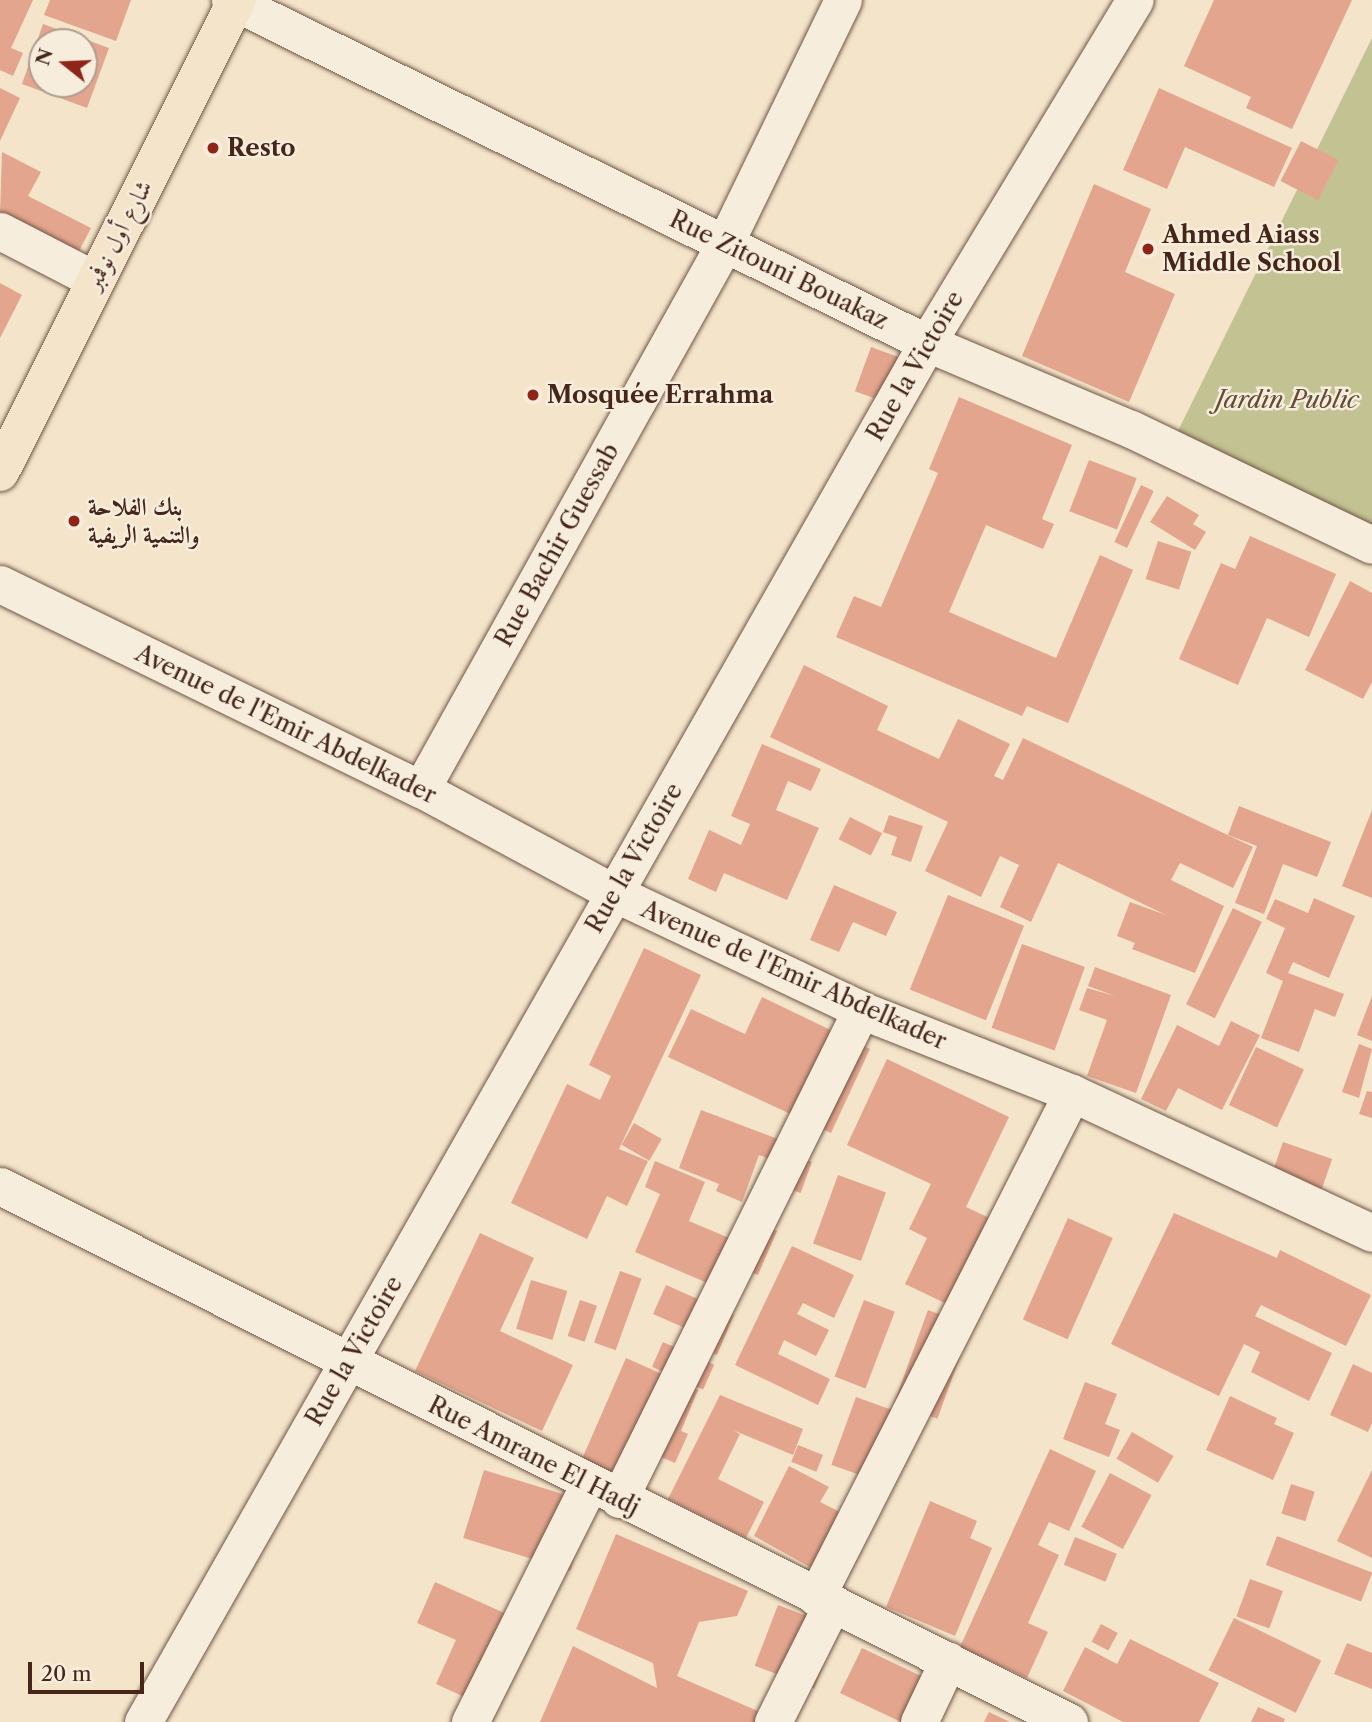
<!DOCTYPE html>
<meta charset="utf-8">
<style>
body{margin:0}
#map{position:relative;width:1372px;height:1722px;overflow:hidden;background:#f3e4ca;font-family:"Libre Caslon Text",Amiri,serif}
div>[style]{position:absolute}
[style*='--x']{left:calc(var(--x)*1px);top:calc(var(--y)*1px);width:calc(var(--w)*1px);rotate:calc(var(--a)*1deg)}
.green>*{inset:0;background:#c2c292}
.building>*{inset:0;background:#e3a58e;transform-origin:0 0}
.roads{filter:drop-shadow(0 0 2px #705645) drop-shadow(0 0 2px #705645)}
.minor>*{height:37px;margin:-18.5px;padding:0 18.5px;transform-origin:18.5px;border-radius:18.5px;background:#f7eddd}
.major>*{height:38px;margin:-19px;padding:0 19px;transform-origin:19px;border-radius:19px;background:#f3e4ca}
.dots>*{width:19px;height:19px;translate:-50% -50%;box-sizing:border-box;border:4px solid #f7eddd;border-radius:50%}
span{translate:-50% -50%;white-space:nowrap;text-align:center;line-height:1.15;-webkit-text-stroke:5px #f7eddd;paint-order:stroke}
.poi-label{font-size:24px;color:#452619;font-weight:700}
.left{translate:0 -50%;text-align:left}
.street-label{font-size:24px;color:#452619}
.park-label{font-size:24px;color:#644d37;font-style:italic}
.north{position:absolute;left:28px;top:28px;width:70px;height:70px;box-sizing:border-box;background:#f7eddd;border:2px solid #b09d8f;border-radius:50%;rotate:288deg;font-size:19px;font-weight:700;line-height:28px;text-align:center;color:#452619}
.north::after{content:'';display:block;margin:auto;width:24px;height:32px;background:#8f2418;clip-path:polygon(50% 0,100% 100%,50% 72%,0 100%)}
.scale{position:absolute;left:28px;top:1662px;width:116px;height:32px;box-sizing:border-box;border:4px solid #452619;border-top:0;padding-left:9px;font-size:21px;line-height:24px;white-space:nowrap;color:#452619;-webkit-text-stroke:5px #f7eddd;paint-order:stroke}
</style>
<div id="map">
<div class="green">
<i style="clip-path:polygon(1372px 38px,1372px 535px,1173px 441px)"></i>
</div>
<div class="building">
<i style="clip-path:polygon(0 0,33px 0,11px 48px,23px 53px,13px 76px,0 70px)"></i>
<i style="clip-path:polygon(50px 0,131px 0,116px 41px,44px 15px)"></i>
<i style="clip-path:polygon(1214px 0,1352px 0,1292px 129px,1246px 108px,1251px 97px,1184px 66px)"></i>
<i style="clip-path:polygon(evenodd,43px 24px,109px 48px,87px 108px,22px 84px,43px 24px,42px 42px,84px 42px,84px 84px,42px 84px,42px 42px)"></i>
<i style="clip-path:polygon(0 88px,20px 98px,0 141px)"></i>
<i style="clip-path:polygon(1159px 88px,1292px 148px,1274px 187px,1185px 147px,1167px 189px,1123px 170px)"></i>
<i style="left:1301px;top:141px;width:42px;height:45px;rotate:27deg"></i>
<i style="clip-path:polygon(2px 152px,41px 172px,28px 196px,91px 228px,77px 255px,0 215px)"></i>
<i style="clip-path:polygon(1094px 184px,1151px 209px,1125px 272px,1175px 294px,1129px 402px,1022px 356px)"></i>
<i style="clip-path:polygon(0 283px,22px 295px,0 338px)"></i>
<i style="left:871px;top:347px;width:47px;height:47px;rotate:20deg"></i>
<i style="clip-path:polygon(959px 397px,1072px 445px,1042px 519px,1054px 524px,1043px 549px,986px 525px,949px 612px,1056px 658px,1100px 555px,1133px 570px,1068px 723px,1027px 706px,1022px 716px,836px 637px,854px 596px,881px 607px,938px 473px,929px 469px)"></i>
<i style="left:1089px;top:460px;width:51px;height:55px;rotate:21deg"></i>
<i style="left:1141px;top:485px;width:14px;height:63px;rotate:25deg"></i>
<i style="clip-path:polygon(1167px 496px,1199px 515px,1193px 524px,1206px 532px,1195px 550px,1150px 522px)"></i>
<i style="clip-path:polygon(1250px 536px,1336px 574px,1309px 637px,1267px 618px,1238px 685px,1179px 659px,1221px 563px,1235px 569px)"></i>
<i style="left:1158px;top:541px;width:35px;height:40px;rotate:18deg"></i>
<i style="clip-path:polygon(1350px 581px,1372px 593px,1372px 682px,1363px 699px,1305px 670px)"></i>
<i style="clip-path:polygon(804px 665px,888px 706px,877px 730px,939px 759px,958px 719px,1010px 744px,994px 776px,1003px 780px,1023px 738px,1253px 847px,1233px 888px,1180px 863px,1171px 880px,1224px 906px,1195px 973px,1132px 949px,1135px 943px,1117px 936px,1130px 902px,1166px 915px,1058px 863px,1031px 922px,1000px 907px,1019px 865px,1000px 856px,981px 897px,925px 871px,948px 822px,770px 737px)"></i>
<i style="clip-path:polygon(762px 744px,821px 769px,811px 791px,788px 781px,776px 810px,819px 828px,787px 900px,724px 873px,716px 892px,688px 879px,709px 830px,741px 845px,750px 824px,731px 816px)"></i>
<i style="clip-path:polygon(1239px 806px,1331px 842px,1317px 877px,1283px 864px,1264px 914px,1235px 903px,1257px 846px,1228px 835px)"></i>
<i style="clip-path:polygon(1372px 810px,1372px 898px,1342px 886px)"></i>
<i style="clip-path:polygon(889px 815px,923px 826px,911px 862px,891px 855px,897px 837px,883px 832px)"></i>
<i style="left:850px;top:817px;width:36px;height:25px;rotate:27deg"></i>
<i style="clip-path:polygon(834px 885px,897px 912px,886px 936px,853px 922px,839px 952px,810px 940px)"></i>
<i style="left:948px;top:895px;width:82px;height:102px;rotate:22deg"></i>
<i style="clip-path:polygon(1314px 898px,1355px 916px,1329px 978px,1293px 962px,1288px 973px,1344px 994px,1335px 1017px,1315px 1009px,1299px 1052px,1261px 1038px,1283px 981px,1266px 973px,1285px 928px,1266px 919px,1275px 899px,1308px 913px)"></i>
<i style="left:1233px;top:908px;width:32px;height:107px;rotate:26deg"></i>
<i style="left:1022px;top:944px;width:67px;height:89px;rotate:20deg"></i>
<i style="clip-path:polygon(644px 948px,701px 975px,619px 1149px,648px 1161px,627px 1206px,607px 1196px,587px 1239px,511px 1203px,567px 1084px,600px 1100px,611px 1076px,589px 1065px)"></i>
<i style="clip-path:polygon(1095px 967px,1171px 995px,1136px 1093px,1087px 1076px,1107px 1020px,1079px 1010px,1087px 988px,1115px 996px,1088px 986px)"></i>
<i style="clip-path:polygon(1372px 996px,1372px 1041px,1357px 1035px)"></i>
<i style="clip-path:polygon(762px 997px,870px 1049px,831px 1133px,668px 1057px,691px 1009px,745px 1034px)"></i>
<i style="clip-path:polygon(1231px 1021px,1260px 1035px,1222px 1110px,1178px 1088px,1166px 1111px,1141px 1099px,1177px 1025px,1219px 1046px)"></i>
<i style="clip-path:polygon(1359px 1044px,1372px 1049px,1359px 1098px,1342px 1092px)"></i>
<i style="left:1256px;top:1047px;width:53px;height:64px;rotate:25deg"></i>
<i style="clip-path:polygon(887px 1059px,1009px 1117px,966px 1207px,996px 1221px,974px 1317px,905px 1284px,927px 1238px,909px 1229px,931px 1184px,847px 1145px)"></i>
<i style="clip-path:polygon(1367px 1091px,1372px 1092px,1372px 1118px,1359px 1114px)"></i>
<i style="clip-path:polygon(701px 1110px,778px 1139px,770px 1159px,759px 1155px,742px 1202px,716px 1191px,719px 1184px,679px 1168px)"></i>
<i style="left:634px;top:1123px;width:32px;height:25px;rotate:30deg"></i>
<i style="left:1283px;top:1142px;width:52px;height:32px;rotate:19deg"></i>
<i style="left:779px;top:1150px;width:35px;height:33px;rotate:20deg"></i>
<i style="clip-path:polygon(655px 1161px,705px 1182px,689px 1221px,736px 1241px,746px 1218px,777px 1231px,758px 1275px,750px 1272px,740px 1297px,635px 1252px,660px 1194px,645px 1187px)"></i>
<i style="left:838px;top:1175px;width:51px;height:73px;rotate:20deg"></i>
<i style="clip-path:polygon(1174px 1213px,1277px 1258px,1280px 1250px,1371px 1295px,1346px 1346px,1261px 1305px,1255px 1316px,1332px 1353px,1309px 1401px,1251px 1372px,1260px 1352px,1244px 1344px,1219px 1396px,1111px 1344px)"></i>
<i style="left:1068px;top:1218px;width:49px;height:111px;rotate:24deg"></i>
<i style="clip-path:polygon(480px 1233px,534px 1258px,500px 1331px,573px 1365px,542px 1431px,415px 1371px)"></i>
<i style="clip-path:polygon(792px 1246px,854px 1275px,834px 1318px,803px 1303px,797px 1314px,829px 1330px,816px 1356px,784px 1340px,778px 1354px,830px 1379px,818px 1405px,735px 1365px)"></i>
<i style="left:620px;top:1271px;width:23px;height:76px;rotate:20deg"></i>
<i style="left:531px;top:1280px;width:38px;height:51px;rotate:17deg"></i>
<i style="clip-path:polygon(666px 1285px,734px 1315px,717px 1355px,689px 1343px,694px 1332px,653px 1314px)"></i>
<i style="left:580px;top:1300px;width:18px;height:38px;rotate:19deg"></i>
<i style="left:864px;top:1300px;width:33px;height:82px;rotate:21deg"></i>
<i style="left:928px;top:1310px;width:46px;height:99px;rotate:20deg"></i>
<i style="left:663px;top:1342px;width:56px;height:27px;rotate:24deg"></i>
<i style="clip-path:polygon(626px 1358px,698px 1390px,681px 1431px,688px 1434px,675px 1463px,644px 1450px,631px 1480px,582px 1459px)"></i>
<i style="clip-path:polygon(1353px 1364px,1372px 1373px,1372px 1423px,1368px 1432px,1330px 1415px)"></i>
<i style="clip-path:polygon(1085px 1382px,1117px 1394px,1105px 1424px,1120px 1430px,1109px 1457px,1063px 1439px)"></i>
<i style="clip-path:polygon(720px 1395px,803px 1429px,793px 1455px,733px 1430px,740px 1434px,718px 1479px,764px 1502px,746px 1538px,668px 1499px)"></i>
<i style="clip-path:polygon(1230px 1396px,1277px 1418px,1274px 1424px,1294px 1433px,1273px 1480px,1206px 1450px)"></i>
<i style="left:856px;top:1397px;width:61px;height:72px;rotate:20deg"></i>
<i style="left:1132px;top:1432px;width:48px;height:31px;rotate:30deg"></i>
<i style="left:798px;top:1445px;width:27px;height:18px;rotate:22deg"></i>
<i style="clip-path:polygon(1050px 1449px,1096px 1471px,1069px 1531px,1049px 1522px,1038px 1545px,1059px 1555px,1028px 1623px,1048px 1632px,1027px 1678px,960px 1647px)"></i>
<i style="clip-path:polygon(789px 1466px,829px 1487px,820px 1502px,848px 1516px,819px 1572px,754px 1536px)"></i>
<i style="left:484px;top:1470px;width:112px;height:71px;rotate:17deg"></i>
<i style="clip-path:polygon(1372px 1470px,1372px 1558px,1337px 1541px)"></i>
<i style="left:1110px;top:1473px;width:47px;height:61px;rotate:28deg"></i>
<i style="left:1291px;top:1484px;width:25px;height:31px;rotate:18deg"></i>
<i style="clip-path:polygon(930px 1501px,977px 1521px,970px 1538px,992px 1548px,955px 1636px,886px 1607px)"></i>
<i style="clip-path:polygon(616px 1534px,748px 1591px,737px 1616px,699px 1622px,677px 1676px,783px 1722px,540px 1722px,573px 1646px,657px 1688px,653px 1663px,576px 1629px)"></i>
<i style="left:1277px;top:1536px;width:102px;height:31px;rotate:21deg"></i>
<i style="left:1075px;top:1537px;width:45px;height:30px;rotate:22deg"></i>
<i style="left:1250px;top:1579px;width:35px;height:40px;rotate:20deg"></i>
<i style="clip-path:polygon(435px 1582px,531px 1625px,493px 1710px,436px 1684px,456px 1640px,417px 1623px)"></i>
<i style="left:778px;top:1605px;width:64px;height:65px;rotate:21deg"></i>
<i style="left:1234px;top:1618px;width:97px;height:58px;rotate:26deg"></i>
<i style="left:1101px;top:1624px;width:19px;height:20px;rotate:28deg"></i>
<i style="clip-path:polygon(1130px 1639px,1219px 1683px,1199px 1722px,1123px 1722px,1063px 1691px,1085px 1647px,1117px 1664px)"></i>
<i style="clip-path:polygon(1347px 1643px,1372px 1653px,1372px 1689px,1334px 1674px)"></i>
<i style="clip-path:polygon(862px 1648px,942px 1686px,926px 1722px,901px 1722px,840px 1693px)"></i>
<i style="clip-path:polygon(1258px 1707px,1285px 1719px,1284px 1722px,1251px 1722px)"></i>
<i style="clip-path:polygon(989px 1712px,1010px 1722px,984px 1722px)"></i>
</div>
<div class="roads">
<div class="minor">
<i style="--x:230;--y:0;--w:777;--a:26.2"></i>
<i style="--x:927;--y:343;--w:221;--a:22.9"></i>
<i style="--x:1131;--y:429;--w:267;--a:25.7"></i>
<i style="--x:0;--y:231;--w:107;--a:27.3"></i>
<i style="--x:0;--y:584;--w:468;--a:26"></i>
<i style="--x:421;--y:789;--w:219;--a:28.3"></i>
<i style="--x:614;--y:893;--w:273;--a:25.3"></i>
<i style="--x:861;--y:1010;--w:227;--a:21.5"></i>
<i style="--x:1072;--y:1093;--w:331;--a:25"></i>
<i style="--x:421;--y:789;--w:625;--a:-60.89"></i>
<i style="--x:725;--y:243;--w:270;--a:-64.1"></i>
<i style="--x:0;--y:1186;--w:1196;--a:26.63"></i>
<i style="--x:619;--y:1499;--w:546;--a:-63.67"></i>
<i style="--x:816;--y:1597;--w:565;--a:-63.07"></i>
<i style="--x:143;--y:1722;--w:1586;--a:-60.38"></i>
<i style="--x:927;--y:343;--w:401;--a:-58.8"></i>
<i style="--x:470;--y:1722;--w:266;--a:-63.4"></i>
<i style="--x:773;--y:1722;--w:132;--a:-63.4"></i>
<i style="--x:919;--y:1722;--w:68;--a:-64.6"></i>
</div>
<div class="major">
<i style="--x:0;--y:472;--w:528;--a:-63.34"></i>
</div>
</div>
<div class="dots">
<i style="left:213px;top:148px;background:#8f2418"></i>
<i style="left:1148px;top:249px;background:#8f2418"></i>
<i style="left:533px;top:395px;background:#8f2418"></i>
<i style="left:74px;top:521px;background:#8f2418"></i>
</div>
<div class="poi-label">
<span class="left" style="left:227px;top:148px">Resto</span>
<span class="left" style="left:1162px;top:249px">Ahmed Aiass<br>Middle School</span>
<span class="left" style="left:547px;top:395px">Mosquée Errahma</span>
<span class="left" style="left:88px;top:521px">بنك الفلاحة<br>والتنمية الريفية</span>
</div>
<div class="street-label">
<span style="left:118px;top:235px;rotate:-63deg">شارع أول نوفمبر</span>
<span style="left:779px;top:270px;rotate:26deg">Rue Zitouni Bouakaz</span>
<span style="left:915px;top:366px;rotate:-60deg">Rue la Victoire</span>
<span style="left:557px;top:545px;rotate:-61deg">Rue Bachir Guessab</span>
<span style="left:286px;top:724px;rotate:26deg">Avenue de l'Emir Abdelkader</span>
<span style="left:634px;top:858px;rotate:-60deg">Rue la Victoire</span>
<span style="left:794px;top:975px;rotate:24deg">Avenue de l'Emir Abdelkader</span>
<span style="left:354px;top:1351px;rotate:-60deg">Rue la Victoire</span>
<span style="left:534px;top:1456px;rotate:27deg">Rue Amrane El Hadj</span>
</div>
<div class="park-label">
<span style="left:1287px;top:400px">Jardin Public</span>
</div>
<div class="north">N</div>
<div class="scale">20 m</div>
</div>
